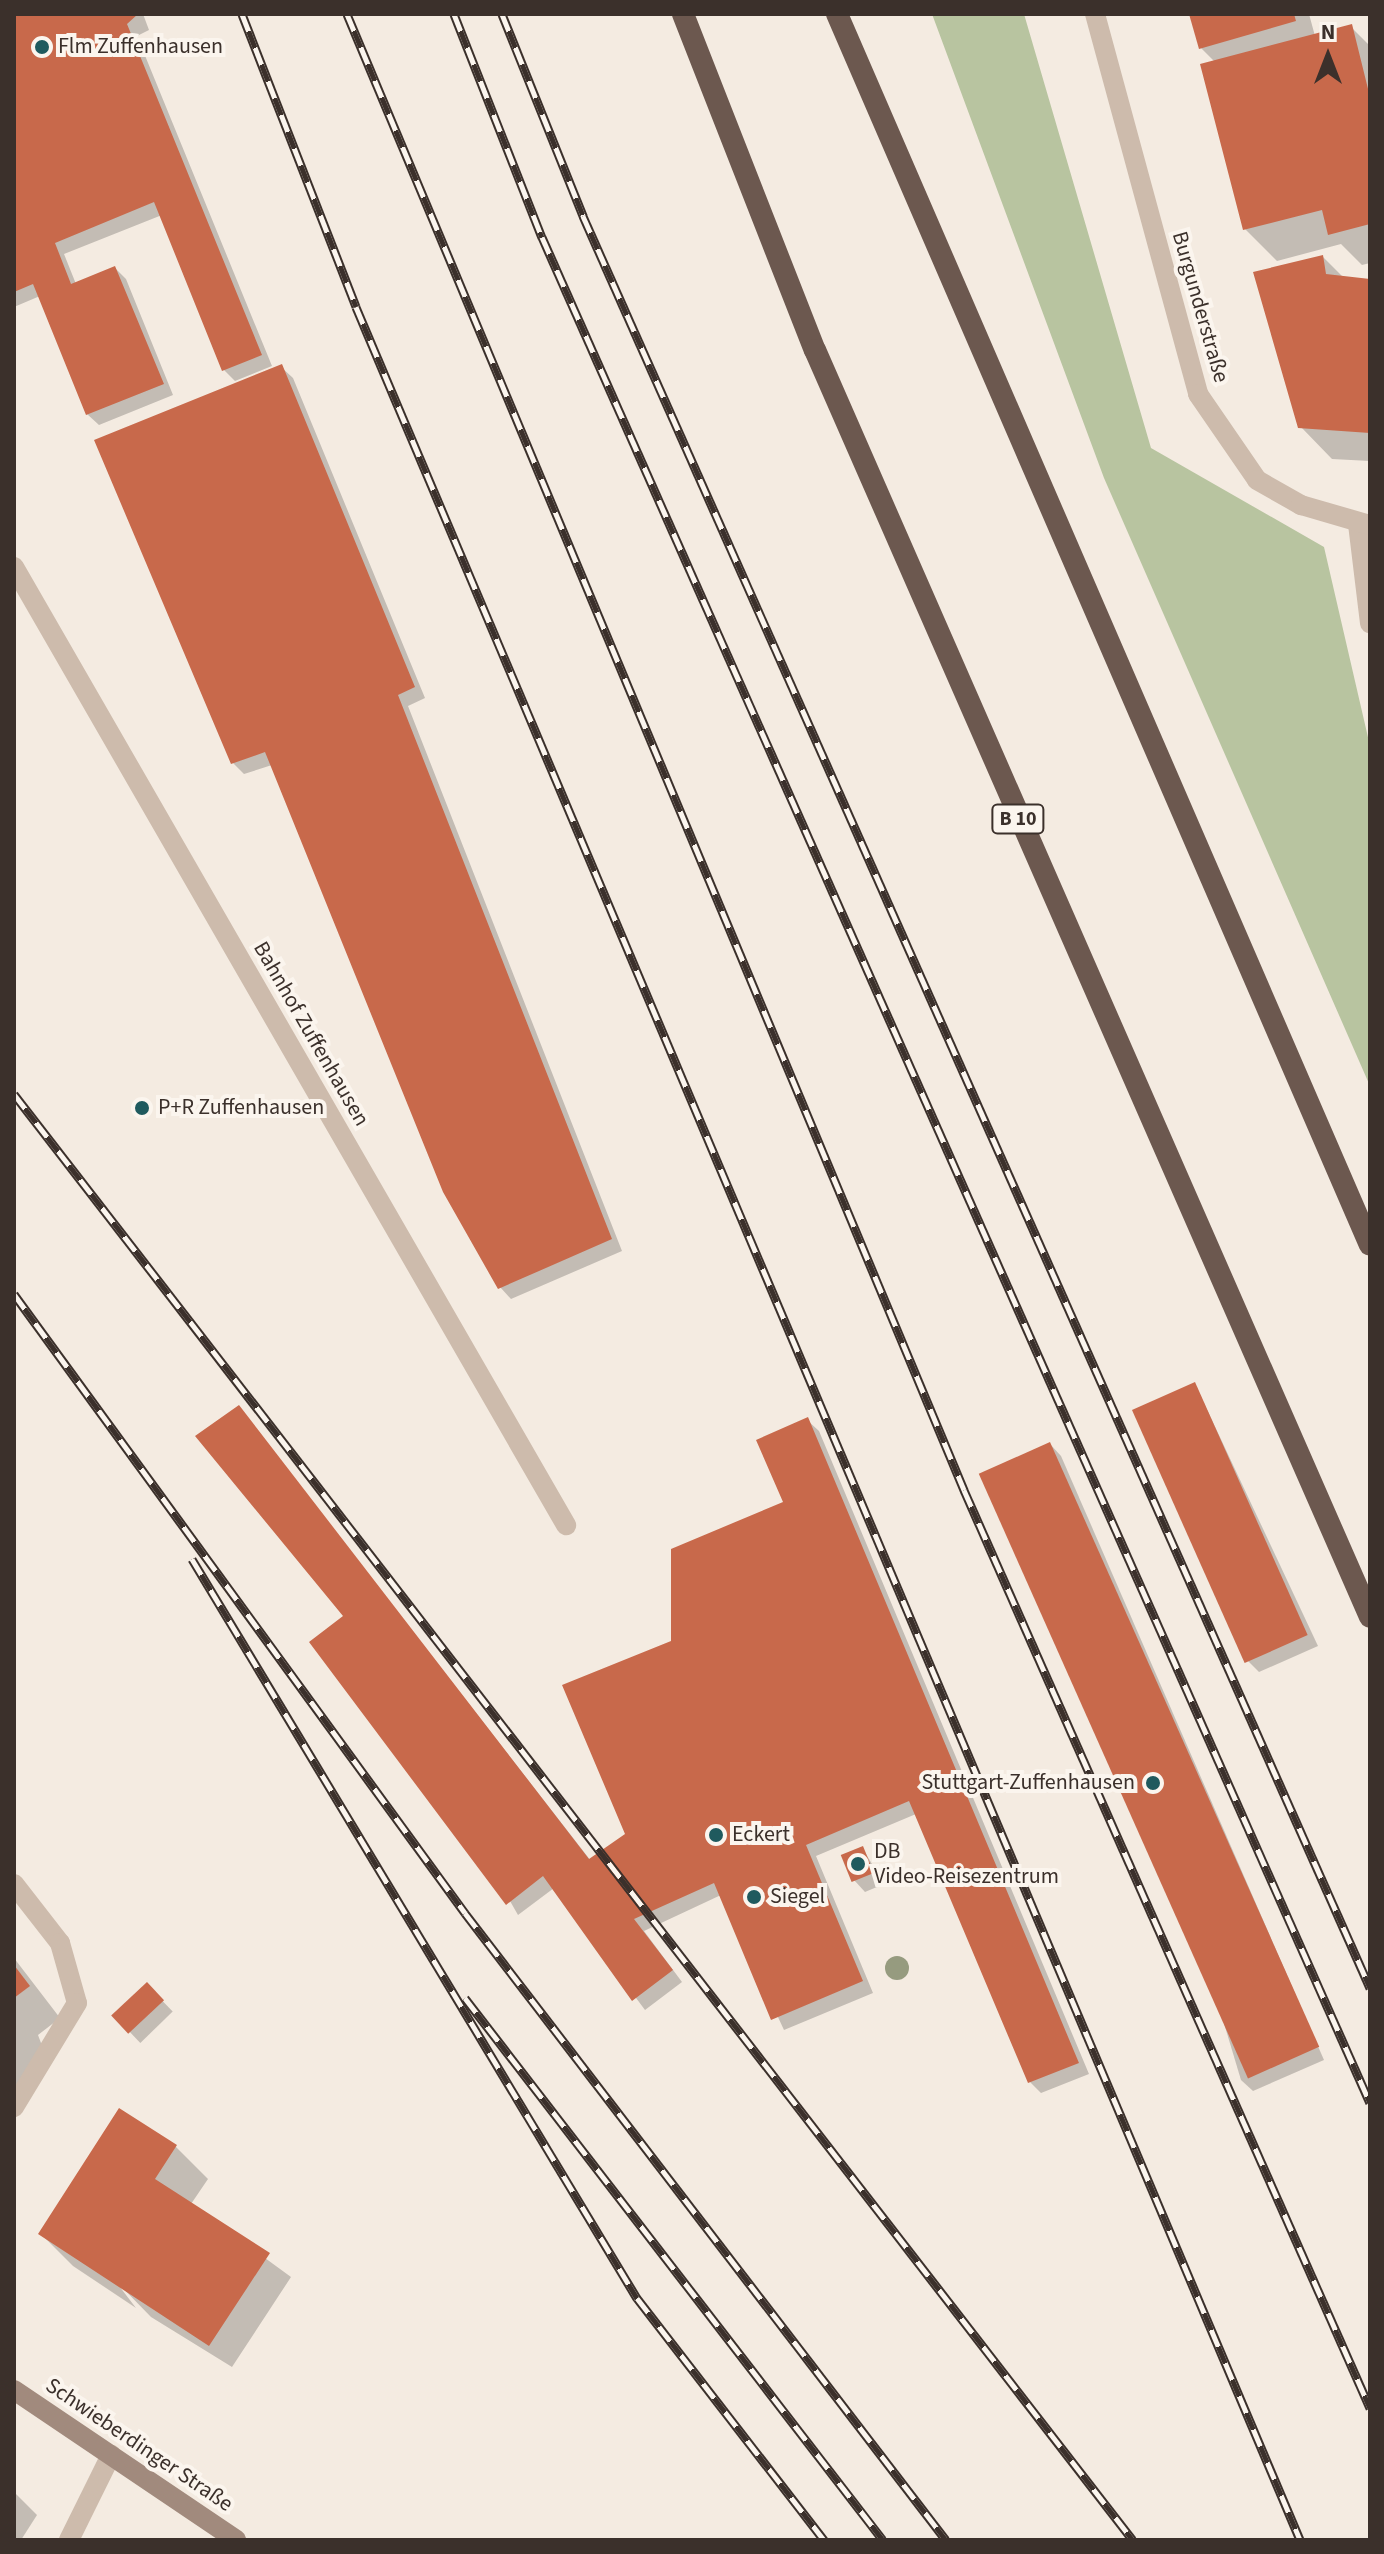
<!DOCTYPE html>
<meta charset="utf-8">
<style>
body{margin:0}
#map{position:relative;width:1384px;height:2554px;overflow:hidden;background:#f4ebe1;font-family:"Source Sans 3",sans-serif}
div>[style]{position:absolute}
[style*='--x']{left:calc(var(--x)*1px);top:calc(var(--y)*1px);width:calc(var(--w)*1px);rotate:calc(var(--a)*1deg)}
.green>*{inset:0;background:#b8c4a0}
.shadow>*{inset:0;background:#0003;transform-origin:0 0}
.building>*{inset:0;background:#c8694b;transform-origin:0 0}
.service>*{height:20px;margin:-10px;padding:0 10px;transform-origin:10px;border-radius:10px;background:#cdbbac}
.minor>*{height:20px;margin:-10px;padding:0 10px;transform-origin:10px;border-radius:10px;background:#cdbbac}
.tertiary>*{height:20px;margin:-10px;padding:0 10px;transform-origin:10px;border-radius:10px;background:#cdbbac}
.secondary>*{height:20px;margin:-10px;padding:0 10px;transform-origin:10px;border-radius:10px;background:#a18a7d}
.trunk>*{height:22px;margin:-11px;padding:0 11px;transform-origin:11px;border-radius:11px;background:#6c584f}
.rail>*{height:9px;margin-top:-4.5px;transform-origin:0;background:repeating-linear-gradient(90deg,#fbf5ee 0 18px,#3b302b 0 36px);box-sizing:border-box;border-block:2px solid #3b302b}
.trees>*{width:24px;height:24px;margin:-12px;border-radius:50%;background:#969b7f}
.dots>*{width:22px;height:22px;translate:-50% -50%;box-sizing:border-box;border:4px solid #fbf5ee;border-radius:50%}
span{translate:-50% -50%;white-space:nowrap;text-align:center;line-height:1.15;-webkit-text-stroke:8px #fbf5ee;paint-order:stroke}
.shield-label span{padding:2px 6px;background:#fbf5ee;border:2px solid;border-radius:6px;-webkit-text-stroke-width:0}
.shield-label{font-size:20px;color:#3b302b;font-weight:700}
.poi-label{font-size:22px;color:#3b302b}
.left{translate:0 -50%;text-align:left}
.right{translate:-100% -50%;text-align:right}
.street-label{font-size:22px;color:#3b302b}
.frame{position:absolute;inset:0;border:16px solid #3b302b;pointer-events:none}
.north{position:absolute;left:1288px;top:16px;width:80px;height:80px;-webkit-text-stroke:6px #fbf5ee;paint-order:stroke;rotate:0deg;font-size:22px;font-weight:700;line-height:32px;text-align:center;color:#3b302b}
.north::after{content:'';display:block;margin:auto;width:28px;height:36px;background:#3b302b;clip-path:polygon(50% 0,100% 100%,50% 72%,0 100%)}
</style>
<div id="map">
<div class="green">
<i style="clip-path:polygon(932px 14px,1024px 14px,1151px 448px,1324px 547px,1370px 746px,1370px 1086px,1104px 478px)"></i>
</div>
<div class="shadow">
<i style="clip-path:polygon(14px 14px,143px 14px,149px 30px,137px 36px,272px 366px,235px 381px,224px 370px,162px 215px,64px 254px,76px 284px,115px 268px,126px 279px,173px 395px,99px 425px,87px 414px,40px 296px,14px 307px)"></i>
<i style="clip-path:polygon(1191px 14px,1309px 14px,1315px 36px,1351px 27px,1370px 46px,1370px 263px,1362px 265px,1341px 244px,1277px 261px,1245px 229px,1215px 62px,1201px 48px)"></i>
<i style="clip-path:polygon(1323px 257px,1344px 278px,1370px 281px,1370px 461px,1332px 459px,1300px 426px)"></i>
<i style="clip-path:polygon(281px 367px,293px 378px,425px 698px,408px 706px,622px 1251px,511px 1299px,500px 1287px,272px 765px,244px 774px,233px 763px)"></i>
<i style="clip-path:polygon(1195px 1384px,1318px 1646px,1259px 1672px,1248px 1661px)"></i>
<i style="clip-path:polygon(239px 1408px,591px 1861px,628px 1835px,673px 1643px,786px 1503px,807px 1420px,819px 1431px,1089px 2074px,1041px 2093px,1030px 2082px,916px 1814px,816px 1856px,873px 1993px,784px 2030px,721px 1895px,644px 1931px,682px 1982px,645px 2010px,554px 1888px,518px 1915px,346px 1616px)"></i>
<i style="clip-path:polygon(1050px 1444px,1061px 1456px,1324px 2060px,1253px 2091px,1241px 2080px)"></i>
<i style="clip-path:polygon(863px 1849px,884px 1884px,865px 1892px,854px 1880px)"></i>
<i style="clip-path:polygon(14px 1958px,60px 2018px,38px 2035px,47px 2059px,24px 2089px,14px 2087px)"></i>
<i style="left:147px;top:1985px;width:37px;height:45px;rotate:46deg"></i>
<i style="clip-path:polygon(120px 2111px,176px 2147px,208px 2179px,191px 2204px,291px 2277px,232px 2367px,151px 2317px,113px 2278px,136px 2308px,73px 2266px,41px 2234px)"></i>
<i style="clip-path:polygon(14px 2492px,37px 2515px,21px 2540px,14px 2540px)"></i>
</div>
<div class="building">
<i style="clip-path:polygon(14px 14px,138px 14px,127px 24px,262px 355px,222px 371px,154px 202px,55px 243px,71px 284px,115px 266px,164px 384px,86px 415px,33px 284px,14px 292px)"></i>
<i style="clip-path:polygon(1189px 14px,1294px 14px,1296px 21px,1199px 49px)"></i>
<i style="clip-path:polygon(1352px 24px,1370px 97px,1370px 224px,1328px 235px,1322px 210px,1243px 230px,1200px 64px)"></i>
<i style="clip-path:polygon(1323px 255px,1326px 274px,1370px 279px,1370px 433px,1298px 428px,1253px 272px)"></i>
<i style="clip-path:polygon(282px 364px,415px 687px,398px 695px,612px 1239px,498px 1289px,443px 1192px,265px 752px,231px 764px,94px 440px)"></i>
<i style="left:1195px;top:1382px;width:277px;height:69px;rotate:66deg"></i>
<i style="clip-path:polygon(239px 1405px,589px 1859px,625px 1834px,562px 1685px,671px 1641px,671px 1549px,783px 1502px,756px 1440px,808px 1417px,1079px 2063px,1028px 2083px,909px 1801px,806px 1845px,863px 1981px,771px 2020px,714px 1883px,634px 1919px,673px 1970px,632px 2001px,543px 1876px,506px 1905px,309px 1642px,343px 1616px,195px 1436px)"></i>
<i style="left:1050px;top:1442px;width:662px;height:78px;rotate:66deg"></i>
<i style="left:863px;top:1846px;width:29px;height:24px;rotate:68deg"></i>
<i style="clip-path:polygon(14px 1965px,30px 1986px,14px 1998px)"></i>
<i style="left:147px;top:1982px;width:25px;height:49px;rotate:47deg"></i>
<i style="clip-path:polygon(119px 2108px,177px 2145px,155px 2179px,270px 2253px,209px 2346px,38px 2234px)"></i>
</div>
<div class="service">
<i style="--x:1358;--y:524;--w:100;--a:83.1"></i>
<i style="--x:14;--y:567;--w:1106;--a:60.05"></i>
<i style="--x:14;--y:1884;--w:75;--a:52.1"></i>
<i style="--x:60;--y:1943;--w:62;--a:74.2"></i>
<i style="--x:77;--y:2003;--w:122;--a:121.2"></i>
</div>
<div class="minor">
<i style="--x:69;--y:2540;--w:95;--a:-63.7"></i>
</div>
<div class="tertiary">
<i style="--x:1095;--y:14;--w:394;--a:74.8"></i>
<i style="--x:1198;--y:394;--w:104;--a:55.5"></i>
<i style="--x:1257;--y:480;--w:51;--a:29.6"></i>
<i style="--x:1301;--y:505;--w:72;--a:16.2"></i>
</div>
<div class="secondary">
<i style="--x:14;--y:2390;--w:268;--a:34"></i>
</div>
<div class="trunk">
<i style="--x:683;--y:14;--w:361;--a:68.6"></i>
<i style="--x:815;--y:350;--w:1383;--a:66.34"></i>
<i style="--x:837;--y:14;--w:1341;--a:66.59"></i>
</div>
<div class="rail">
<i style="--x:242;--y:14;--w:314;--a:68.7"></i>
<i style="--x:356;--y:307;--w:2424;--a:67.08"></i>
<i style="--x:347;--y:14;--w:1600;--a:67.31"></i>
<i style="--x:964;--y:1490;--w:1004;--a:66.14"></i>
<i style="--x:454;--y:14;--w:240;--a:68.5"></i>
<i style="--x:542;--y:237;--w:2041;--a:66.07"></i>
<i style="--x:502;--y:14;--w:218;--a:68.1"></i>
<i style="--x:583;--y:216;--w:1939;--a:66.05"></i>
<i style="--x:14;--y:1094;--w:1828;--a:52.27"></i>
<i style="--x:14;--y:1294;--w:766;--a:53.92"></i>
<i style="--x:465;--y:1913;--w:790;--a:52.51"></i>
<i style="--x:192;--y:1559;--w:863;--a:58.95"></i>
<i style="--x:637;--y:2298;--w:306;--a:52.3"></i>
<i style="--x:465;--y:1998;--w:684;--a:52.36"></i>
</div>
<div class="trees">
<i style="left:897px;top:1968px"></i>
</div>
<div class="dots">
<i style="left:42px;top:47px;background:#1f5a5e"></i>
<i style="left:142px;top:1108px;background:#1f5a5e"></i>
<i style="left:1153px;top:1783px;background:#1f5a5e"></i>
<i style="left:716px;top:1835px;background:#1f5a5e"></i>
<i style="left:858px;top:1864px;background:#1f5a5e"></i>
<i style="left:754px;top:1897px;background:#1f5a5e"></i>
</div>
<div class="shield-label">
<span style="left:1018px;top:819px">B 10</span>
</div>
<div class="poi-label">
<span class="left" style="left:58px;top:47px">Flm Zuffenhausen</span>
<span class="left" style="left:158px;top:1108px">P+R Zuffenhausen</span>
<span class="right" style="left:1135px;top:1783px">Stuttgart-Zuffenhausen</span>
<span class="left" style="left:732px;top:1835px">Eckert</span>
<span class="left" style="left:874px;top:1864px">DB<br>Video-Reisezentrum</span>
<span class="left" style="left:770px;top:1897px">Siegel</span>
</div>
<div class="street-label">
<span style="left:1200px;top:307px;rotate:74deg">Burgunderstraße</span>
<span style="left:311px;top:1034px;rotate:60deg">Bahnhof Zuffenhausen</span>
<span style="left:139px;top:2445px;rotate:34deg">Schwieberdinger Straße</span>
</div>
<div class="frame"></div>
<div class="north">N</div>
</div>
